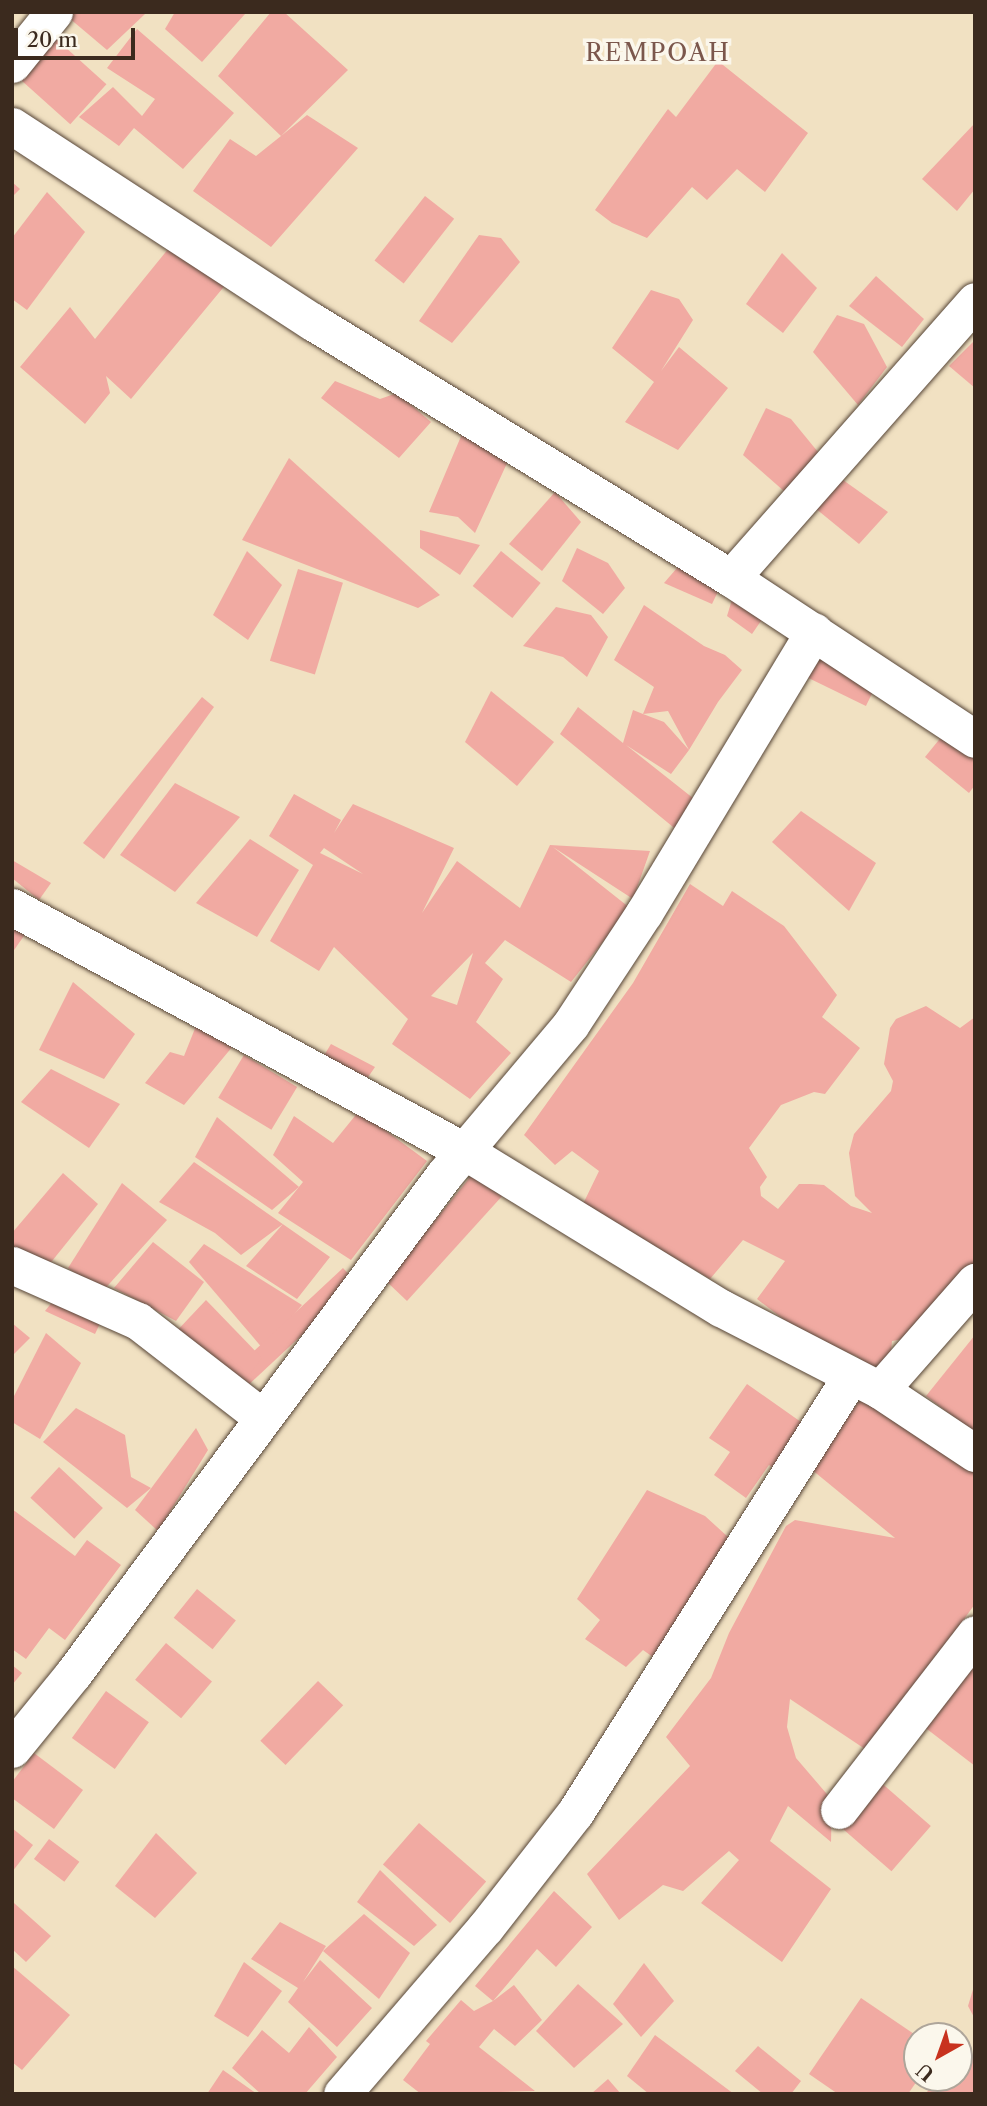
<!DOCTYPE html>
<style>
body{margin:0}
#map{position:relative;width:987px;height:2106px;overflow:hidden;background:#f1e1c2;font-family:"Libre Caslon Text",serif}
div>[style]{position:absolute}
[style*='--x']{left:calc(var(--x)*1px);top:calc(var(--y)*1px);width:calc(var(--w)*1px);rotate:calc(var(--a)*1deg)}
.building>*{inset:0;background:#f1aaa2;transform-origin:0 0}
.roads{filter:drop-shadow(0 0 2px #564537) drop-shadow(0 0 2px #564537)}
.minor>*{height:37px;margin:-18.5px;padding:0 18.5px;transform-origin:18.5px;border-radius:18.5px;background:#fff}
span{translate:-50% -50%;white-space:nowrap;text-align:center;line-height:1.15;-webkit-text-stroke:7px #fbf7ec;paint-order:stroke}
.quarter-label{font-size:24px;color:#7b574c;letter-spacing:2px}
.frame{position:absolute;inset:0;border:14px solid #3b2a1e;pointer-events:none}
.north{position:absolute;left:903px;top:2022px;width:70px;height:70px;box-sizing:border-box;background:#fbf7ec;border:2px solid #aea59a;border-radius:50%;rotate:220deg;font-size:19px;font-weight:700;line-height:28px;text-align:center;color:#3b2a1e}
.north::after{content:'';display:block;margin:auto;width:24px;height:32px;background:#c8321e;clip-path:polygon(50% 0,100% 100%,50% 72%,0 100%)}
.scale{position:absolute;left:14px;top:28px;width:121px;height:32px;box-sizing:border-box;border:4px solid #3b2a1e;border-top:0;padding-left:9px;font-size:21px;line-height:24px;white-space:nowrap;color:#3b2a1e;-webkit-text-stroke:5px #fbf7ec;paint-order:stroke}
</style>
<div id="map">
<div class="building">
<i style="clip-path:polygon(62px 12px,142px 12px,145px 14px,107px 50px)"></i>
<i style="clip-path:polygon(175px 12px,242px 12px,245px 14px,202px 62px,165px 29px)"></i>
<i style="clip-path:polygon(271px 12px,284px 12px,348px 70px,281px 136px,307px 115px,358px 148px,271px 247px,193px 191px,230px 139px,256px 156px,281px 136px,218px 76px)"></i>
<i style="left:44px;top:28px;width:84px;height:54px;rotate:42deg"></i>
<i style="clip-path:polygon(137px 29px,234px 113px,183px 169px,134px 128px,119px 146px,79px 117px,113px 87px,142px 116px,155px 99px,107px 68px)"></i>
<i style="clip-path:polygon(718px 61px,808px 133px,765px 192px,737px 169px,707px 200px,692px 187px,647px 238px,612px 223px,595px 210px,668px 109px,676px 117px)"></i>
<i style="clip-path:polygon(975px 123px,975px 189px,957px 211px,922px 179px)"></i>
<i style="clip-path:polygon(12px 182px,20px 189px,12px 197px)"></i>
<i style="clip-path:polygon(47px 192px,85px 232px,27px 310px,12px 299px,12px 238px)"></i>
<i style="left:425px;top:196px;width:37px;height:82px;rotate:38deg"></i>
<i style="clip-path:polygon(479px 235px,501px 238px,520px 262px,452px 343px,419px 321px)"></i>
<i style="clip-path:polygon(173px 243px,227px 283px,131px 399px,106px 376px,110px 393px,85px 424px,20px 367px,70px 307px,95px 339px)"></i>
<i style="clip-path:polygon(782px 253px,817px 288px,783px 333px,746px 304px)"></i>
<i style="clip-path:polygon(876px 276px,924px 319px,902px 347px,849px 306px)"></i>
<i style="clip-path:polygon(651px 290px,679px 299px,693px 320px,661px 371px,679px 347px,728px 388px,678px 450px,625px 422px,654px 382px,612px 348px)"></i>
<i style="clip-path:polygon(837px 315px,864px 324px,887px 367px,858px 405px,813px 352px)"></i>
<i style="clip-path:polygon(975px 340px,975px 388px,949px 366px)"></i>
<i style="clip-path:polygon(335px 381px,380px 399px,397px 393px,431px 422px,399px 458px,321px 398px)"></i>
<i style="clip-path:polygon(766px 408px,791px 419px,818px 452px,785px 492px,743px 455px)"></i>
<i style="clip-path:polygon(462px 434px,508px 461px,475px 533px,458px 517px,429px 512px)"></i>
<i style="clip-path:polygon(289px 458px,440px 595px,418px 608px,242px 540px)"></i>
<i style="clip-path:polygon(843px 480px,888px 512px,859px 544px,815px 508px)"></i>
<i style="clip-path:polygon(555px 492px,581px 522px,542px 571px,509px 544px)"></i>
<i style="clip-path:polygon(420px 530px,480px 545px,460px 575px,420px 548px)"></i>
<i style="clip-path:polygon(577px 548px,608px 563px,625px 588px,603px 614px,562px 581px)"></i>
<i style="clip-path:polygon(247px 551px,282px 585px,248px 640px,213px 615px)"></i>
<i style="left:501px;top:551px;width:51px;height:45px;rotate:39deg"></i>
<i style="clip-path:polygon(690px 553px,723px 581px,712px 604px,664px 583px)"></i>
<i style="left:298px;top:569px;width:47px;height:96px;rotate:17deg"></i>
<i style="clip-path:polygon(735px 590px,767px 612px,752px 634px,727px 616px)"></i>
<i style="clip-path:polygon(644px 605px,704px 646px,725px 655px,742px 670px,718px 702px,689px 750px,671px 774px,626px 745px,703px 806px,684px 836px,560px 734px,578px 707px,623px 743px,633px 710px,643px 714px,664px 722px,689px 750px,668px 711px,643px 714px,654px 687px,614px 660px)"></i>
<i style="clip-path:polygon(556px 607px,591px 615px,608px 637px,587px 677px,563px 657px,523px 646px)"></i>
<i style="left:809px;top:647px;width:77px;height:28px;rotate:26deg"></i>
<i style="clip-path:polygon(491px 691px,554px 742px,517px 786px,465px 742px)"></i>
<i style="clip-path:polygon(202px 697px,214px 707px,104px 859px,83px 843px)"></i>
<i style="clip-path:polygon(947px 730px,975px 747px,975px 785px,969px 793px,925px 757px)"></i>
<i style="clip-path:polygon(175px 783px,240px 817px,175px 892px,120px 855px)"></i>
<i style="clip-path:polygon(evenodd,294px 794px,341px 820px,334px 833px,353px 804px,454px 848px,422px 913px,457px 861px,520px 908px,550px 845px,650px 851px,633px 899px,553px 847px,630px 908px,571px 982px,505px 940px,485px 963px,503px 979px,476px 1022px,511px 1053px,470px 1099px,392px 1044px,408px 1019px,334px 947px,319px 971px,270px 941px,313px 865px,269px 836px,294px 794px,324px 848px,363px 874px,320px 853px,324px 848px,294px 794px,473px 953px,457px 1005px,431px 996px,473px 953px)"></i>
<i style="clip-path:polygon(801px 811px,876px 863px,849px 911px,772px 842px)"></i>
<i style="clip-path:polygon(250px 839px,299px 870px,257px 937px,196px 903px)"></i>
<i style="clip-path:polygon(12px 860px,51px 883px,39px 900px,12px 878px)"></i>
<i style="clip-path:polygon(690px 884px,723px 906px,732px 891px,784px 926px,837px 995px,822px 1017px,860px 1048px,825px 1094px,814px 1092px,781px 1105px,749px 1148px,767px 1177px,760px 1187px,761px 1196px,778px 1209px,799px 1184px,811px 1184px,824px 1185px,851px 1206px,872px 1213px,855px 1196px,849px 1153px,854px 1134px,891px 1091px,893px 1081px,884px 1064px,890px 1028px,896px 1019px,926px 1006px,960px 1028px,975px 1017px,975px 1272px,945px 1303px,934px 1301px,926px 1323px,910px 1338px,892px 1341px,890px 1361px,871px 1369px,856px 1356px,809px 1339px,757px 1299px,785px 1261px,743px 1240px,710px 1279px,583px 1204px,599px 1171px,572px 1151px,555px 1165px,524px 1135px,633px 983px)"></i>
<i style="clip-path:polygon(12px 920px,28px 930px,12px 953px)"></i>
<i style="clip-path:polygon(73px 982px,135px 1034px,104px 1079px,39px 1050px)"></i>
<i style="clip-path:polygon(200px 1016px,233px 1046px,184px 1105px,145px 1083px,170px 1052px,184px 1056px)"></i>
<i style="clip-path:polygon(331px 1044px,375px 1067px,364px 1083px,320px 1062px)"></i>
<i style="left:244px;top:1055px;width:62px;height:50px;rotate:31deg"></i>
<i style="clip-path:polygon(51px 1069px,120px 1104px,89px 1148px,21px 1102px)"></i>
<i style="clip-path:polygon(359px 1111px,427px 1161px,351px 1260px,278px 1213px,303px 1182px,273px 1155px,294px 1116px,333px 1143px)"></i>
<i style="clip-path:polygon(217px 1117px,299px 1187px,272px 1210px,195px 1157px)"></i>
<i style="clip-path:polygon(194px 1162px,330px 1257px,297px 1299px,246px 1266px,283px 1224px,241px 1255px,215px 1233px,159px 1202px)"></i>
<i style="clip-path:polygon(63px 1173px,98px 1204px,44px 1271px,12px 1248px,12px 1233px)"></i>
<i style="clip-path:polygon(471px 1176px,504px 1194px,407px 1301px,386px 1281px)"></i>
<i style="clip-path:polygon(122px 1183px,167px 1220px,101px 1293px,68px 1268px)"></i>
<i style="clip-path:polygon(153px 1242px,204px 1282px,176px 1321px,114px 1288px)"></i>
<i style="clip-path:polygon(204px 1244px,302px 1305px,264px 1350px,189px 1262px)"></i>
<i style="left:343px;top:1268px;width:21px;height:148px;rotate:47deg"></i>
<i style="clip-path:polygon(66px 1285px,103px 1317px,95px 1334px,45px 1311px)"></i>
<i style="clip-path:polygon(206px 1300px,262px 1358px,231px 1398px,156px 1353px)"></i>
<i style="clip-path:polygon(12px 1323px,30px 1338px,12px 1356px)"></i>
<i style="clip-path:polygon(46px 1333px,81px 1363px,40px 1439px,12px 1422px,12px 1400px)"></i>
<i style="clip-path:polygon(975px 1335px,975px 1433px,926px 1396px)"></i>
<i style="clip-path:polygon(747px 1384px,818px 1434px,788px 1478px,769px 1465px,746px 1498px,714px 1475px,730px 1452px,709px 1438px)"></i>
<i style="clip-path:polygon(864px 1394px,975px 1472px,975px 1604px,868px 1751px,790px 1699px,787px 1727px,796px 1758px,832px 1800px,831px 1842px,788px 1806px,770px 1841px,831px 1889px,782px 1962px,701px 1903px,739px 1860px,729px 1851px,683px 1891px,663px 1885px,619px 1920px,587px 1874px,690px 1766px,666px 1737px,711px 1678px,729px 1633px,786px 1526px,795px 1520px,895px 1538px,811px 1469px)"></i>
<i style="clip-path:polygon(76px 1408px,125px 1435px,131px 1477px,151px 1488px,127px 1508px,43px 1442px)"></i>
<i style="clip-path:polygon(196px 1428px,208px 1450px,158px 1531px,135px 1510px)"></i>
<i style="left:59px;top:1467px;width:60px;height:42px;rotate:43deg"></i>
<i style="clip-path:polygon(647px 1490px,705px 1516px,750px 1557px,674px 1672px,643px 1650px,626px 1667px,585px 1639px,600px 1620px,577px 1599px)"></i>
<i style="clip-path:polygon(12px 1509px,75px 1556px,87px 1540px,121px 1565px,65px 1640px,49px 1628px,26px 1659px,12px 1649px)"></i>
<i style="left:197px;top:1589px;width:50px;height:37px;rotate:39deg"></i>
<i style="left:166px;top:1643px;width:60px;height:48px;rotate:40deg"></i>
<i style="clip-path:polygon(975px 1659px,975px 1766px,923px 1726px)"></i>
<i style="clip-path:polygon(12px 1665px,22px 1673px,12px 1685px)"></i>
<i style="left:318px;top:1681px;width:35px;height:83px;rotate:44deg"></i>
<i style="left:106px;top:1691px;width:53px;height:58px;rotate:36deg"></i>
<i style="clip-path:polygon(34px 1753px,83px 1790px,54px 1829px,12px 1798px,12px 1782px)"></i>
<i style="left:878px;top:1780px;width:70px;height:60px;rotate:41deg"></i>
<i style="left:419px;top:1823px;width:89px;height:55px;rotate:41deg"></i>
<i style="clip-path:polygon(12px 1828px,33px 1845px,12px 1872px)"></i>
<i style="clip-path:polygon(156px 1833px,197px 1873px,155px 1918px,115px 1886px)"></i>
<i style="left:49px;top:1839px;width:38px;height:25px;rotate:37deg"></i>
<i style="clip-path:polygon(380px 1870px,437px 1925px,414px 1946px,357px 1902px)"></i>
<i style="clip-path:polygon(554px 1891px,592px 1927px,556px 1967px,537px 1949px,493px 2001px,514px 1985px,542px 2020px,515px 2046px,494px 2029px,479px 2047px,535px 2091px,421px 2094px,403px 2080px,430px 2044px,426px 2041px,461px 2000px,474px 2011px,493px 2001px,475px 1986px)"></i>
<i style="clip-path:polygon(14px 1903px,51px 1936px,26px 1962px,12px 1949px)"></i>
<i style="clip-path:polygon(364px 1914px,410px 1953px,379px 1999px,323px 1951px)"></i>
<i style="clip-path:polygon(280px 1922px,326px 1946px,303px 1982px,320px 1960px,372px 2008px,337px 2047px,288px 2002px,298px 1988px,251px 1959px)"></i>
<i style="clip-path:polygon(244px 1962px,282px 1991px,248px 2037px,214px 2016px)"></i>
<i style="clip-path:polygon(644px 1963px,674px 2001px,641px 2037px,613px 2004px)"></i>
<i style="clip-path:polygon(12px 1966px,70px 2015px,22px 2070px,12px 2062px)"></i>
<i style="clip-path:polygon(975px 1983px,975px 2019px,968px 2006px)"></i>
<i style="clip-path:polygon(578px 1984px,623px 2024px,574px 2068px,536px 2031px)"></i>
<i style="clip-path:polygon(861px 1998px,917px 2036px,919px 2078px,908px 2094px,838px 2094px,809px 2074px)"></i>
<i style="clip-path:polygon(309px 2027px,337px 2057px,305px 2094px,261px 2094px,232px 2068px,262px 2030px,289px 2053px)"></i>
<i style="clip-path:polygon(655px 2035px,734px 2094px,649px 2094px,627px 2076px)"></i>
<i style="clip-path:polygon(758px 2046px,801px 2081px,791px 2094px,763px 2094px,735px 2071px)"></i>
<i style="clip-path:polygon(959px 2048px,975px 2056px,975px 2094px,926px 2094px,935px 2078px,959px 2078px)"></i>
<i style="clip-path:polygon(223px 2070px,257px 2094px,207px 2094px)"></i>
<i style="clip-path:polygon(608px 2079px,621px 2094px,591px 2094px)"></i>
</div>
<div class="roads">
<div class="minor">
<i style="--x:12;--y:64;--w:67;--a:-51.1"></i>
<i style="--x:12;--y:126;--w:359;--a:33.1"></i>
<i style="--x:313;--y:322;--w:490;--a:31.5"></i>
<i style="--x:731;--y:578;--w:292;--a:33.4"></i>
<i style="--x:731;--y:578;--w:369;--a:-48.6"></i>
<i style="--x:12;--y:907;--w:516;--a:28.35"></i>
<i style="--x:466;--y:1152;--w:299;--a:31.5"></i>
<i style="--x:721;--y:1308;--w:179;--a:27.3"></i>
<i style="--x:880;--y:1390;--w:144;--a:-48.7"></i>
<i style="--x:12;--y:1265;--w:138;--a:24"></i>
<i style="--x:138;--y:1321;--w:158;--a:37.8"></i>
<i style="--x:880;--y:1390;--w:114;--a:33.6"></i>
<i style="--x:12;--y:1749;--w:97;--a:-50.9"></i>
<i style="--x:73;--y:1674;--w:622;--a:-53.37"></i>
<i style="--x:444;--y:1175;--w:197;--a:-49.9"></i>
<i style="--x:571;--y:1024;--w:133;--a:-56.7"></i>
<i style="--x:644;--y:913;--w:329;--a:-58.9"></i>
<i style="--x:839;--y:1810;--w:222;--a:-52.3"></i>
<i style="--x:342;--y:2094;--w:219;--a:-49.3"></i>
<i style="--x:485;--y:1928;--w:146;--a:-52"></i>
<i style="--x:575;--y:1813;--w:517;--a:-57.72"></i>
</div>
</div>
<div class="quarter-label">
<span style="left:658px;top:53px">REMPOAH</span>
</div>
<div class="frame"></div>
<div class="north">U</div>
<div class="scale">20 m</div>
</div>
